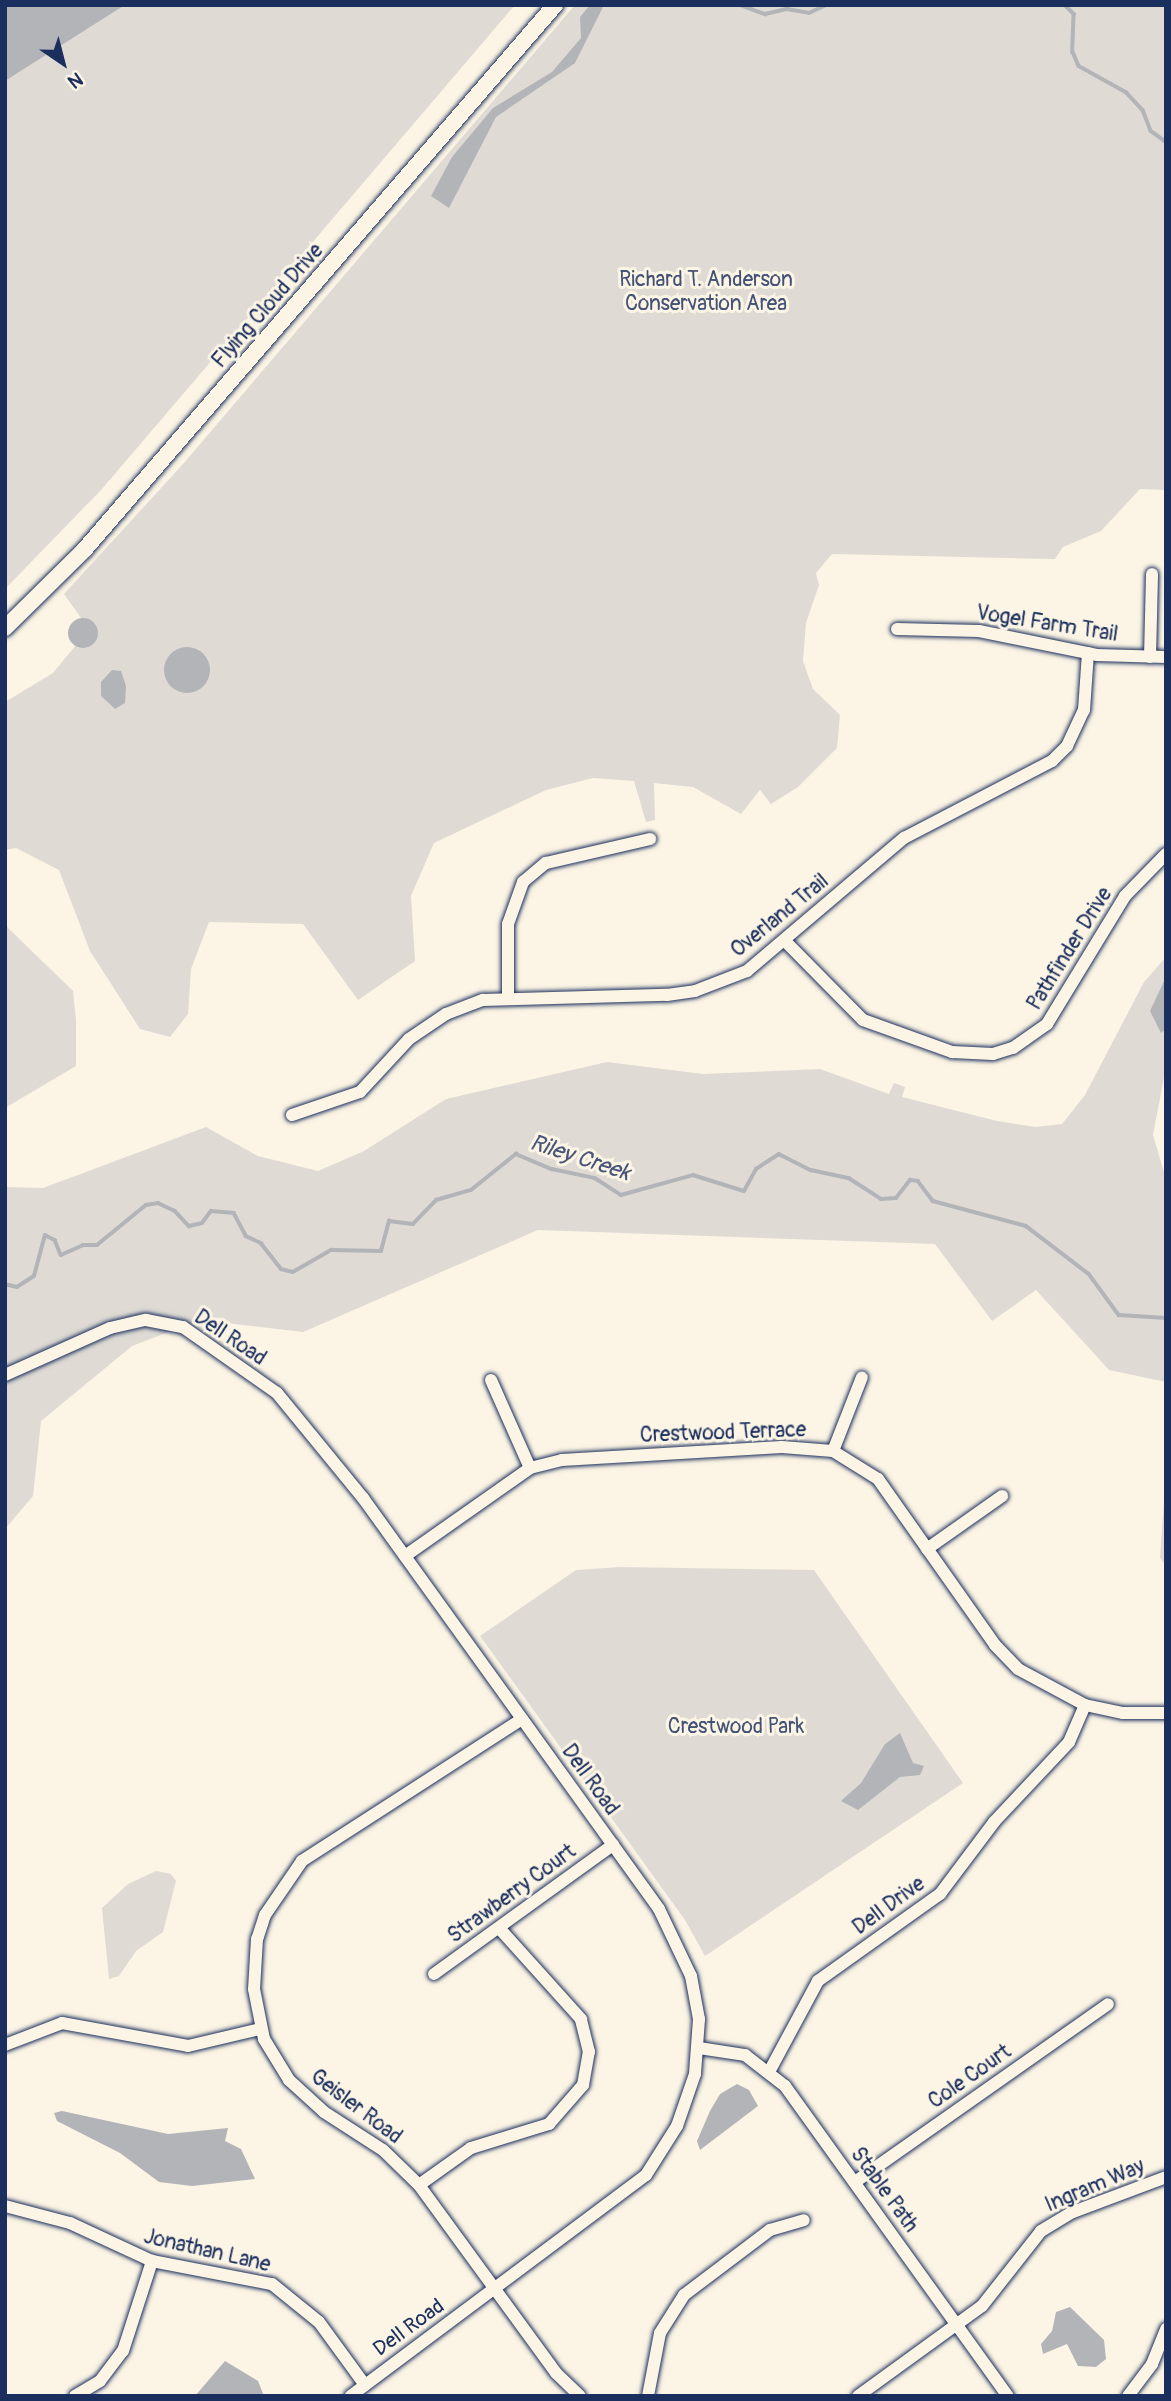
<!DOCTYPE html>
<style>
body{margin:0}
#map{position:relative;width:1171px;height:2401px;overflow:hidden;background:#fcf5e5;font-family:Pangolin,sans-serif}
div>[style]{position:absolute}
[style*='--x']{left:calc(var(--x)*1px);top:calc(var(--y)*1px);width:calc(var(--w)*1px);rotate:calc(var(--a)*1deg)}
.green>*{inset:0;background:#dfdbd4}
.water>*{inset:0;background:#b2b4b8}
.round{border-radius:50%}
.stream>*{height:3.5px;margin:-1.75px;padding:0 1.75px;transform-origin:1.75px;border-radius:1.75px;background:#b2b4b8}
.roads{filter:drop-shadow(0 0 2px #1b2f5e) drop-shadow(0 0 2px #1b2f5e)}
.minor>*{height:12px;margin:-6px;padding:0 6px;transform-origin:6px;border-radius:6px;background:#fcf5e5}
.major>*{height:16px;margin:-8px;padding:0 8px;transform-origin:8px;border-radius:8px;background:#fcf5e5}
span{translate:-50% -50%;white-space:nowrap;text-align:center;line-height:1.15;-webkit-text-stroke:6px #fcf5e5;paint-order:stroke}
.park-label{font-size:21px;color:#425176}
.street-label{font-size:21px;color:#1b2f5e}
.water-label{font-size:23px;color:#485779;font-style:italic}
.frame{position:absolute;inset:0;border:7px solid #1b2f5e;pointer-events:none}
.north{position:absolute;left:28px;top:28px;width:70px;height:70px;-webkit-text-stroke:5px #fcf5e5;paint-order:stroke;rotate:145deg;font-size:19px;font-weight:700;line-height:28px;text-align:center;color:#1b2f5e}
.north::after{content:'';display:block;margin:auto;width:24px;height:32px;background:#1b2f5e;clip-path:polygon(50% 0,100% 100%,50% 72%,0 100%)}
</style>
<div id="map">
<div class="green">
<i style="clip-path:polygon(125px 5px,515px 5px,102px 489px,5px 589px,5px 81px)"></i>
<i style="clip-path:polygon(575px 5px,1166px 5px,1166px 490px,1140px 489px,1101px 531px,1063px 547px,1055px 559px,832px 554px,816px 573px,819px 585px,806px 623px,803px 661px,813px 689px,840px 715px,837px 748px,798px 787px,771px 804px,760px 790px,741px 814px,693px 787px,654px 783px,655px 820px,646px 822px,634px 781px,593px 778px,546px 790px,434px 843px,411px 896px,415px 961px,358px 1000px,303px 924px,209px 922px,191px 969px,188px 1014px,170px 1037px,140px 1029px,90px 951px,59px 870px,16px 848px,5px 850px,5px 702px,53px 673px,89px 629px,64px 594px,183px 464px)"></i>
<i style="clip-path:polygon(5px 925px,73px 991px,76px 1020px,76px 1066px,5px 1108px)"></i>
<i style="clip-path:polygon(1166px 957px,1166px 1067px,1153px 1135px,1166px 1179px,1166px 1382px,1109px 1370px,1036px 1290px,992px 1321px,935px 1244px,538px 1230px,303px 1332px,200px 1320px,132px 1346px,41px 1421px,33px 1496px,5px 1529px,5px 1187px,43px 1188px,206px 1127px,258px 1156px,318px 1171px,364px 1151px,446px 1099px,607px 1062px,703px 1074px,820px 1069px,889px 1094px,894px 1083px,905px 1087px,902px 1097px,997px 1121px,1035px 1127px,1062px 1124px,1085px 1095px,1144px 982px)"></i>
<i style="clip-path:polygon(1166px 1472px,1166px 1566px,1160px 1558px)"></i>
<i style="clip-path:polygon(620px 1567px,814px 1570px,963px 1783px,705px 1956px,685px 1920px,480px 1636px,576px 1570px)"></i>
<i style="clip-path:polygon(156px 1871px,171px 1874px,176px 1881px,163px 1932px,136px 1951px,119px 1976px,109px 1979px,102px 1908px,128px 1884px)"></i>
</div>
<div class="water">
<i style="clip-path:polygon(5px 5px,125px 5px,5px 81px)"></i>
<i style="clip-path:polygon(590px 5px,604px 5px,575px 63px,496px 117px,449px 208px,431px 196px,452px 157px,493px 108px,552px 72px,581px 38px,580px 17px)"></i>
<i class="round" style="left:68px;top:618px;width:30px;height:30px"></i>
<i class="round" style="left:164px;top:647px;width:46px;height:46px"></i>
<i style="clip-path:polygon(112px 670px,121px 671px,126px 686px,125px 703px,115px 709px,101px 696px,101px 682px)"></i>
<i style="clip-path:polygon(1166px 977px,1166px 1029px,1161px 1033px,1150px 1011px)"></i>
<i style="clip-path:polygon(900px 1733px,913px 1763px,924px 1766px,920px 1775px,900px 1777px,858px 1810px,841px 1801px,861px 1783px,885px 1744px)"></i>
<i style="clip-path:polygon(737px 2084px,749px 2090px,758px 2106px,700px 2150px,697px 2141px,710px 2111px,720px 2094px)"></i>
<i style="clip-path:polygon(62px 2111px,168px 2134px,228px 2128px,225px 2141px,241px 2149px,255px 2179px,192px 2186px,159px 2182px,120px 2153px,57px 2121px,54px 2113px)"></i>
<i style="clip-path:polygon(1070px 2307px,1104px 2340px,1106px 2359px,1096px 2367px,1078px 2366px,1067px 2344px,1043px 2354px,1041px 2344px,1052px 2331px,1056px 2312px)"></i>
<i style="clip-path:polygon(225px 2361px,258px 2381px,264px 2396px,195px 2396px)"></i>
</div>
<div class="stream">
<i style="--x:740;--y:5;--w:27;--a:20"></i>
<i style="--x:765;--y:14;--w:23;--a:-13"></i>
<i style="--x:787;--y:9;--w:22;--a:10"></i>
<i style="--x:809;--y:13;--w:19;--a:-25"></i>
<i style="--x:1065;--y:5;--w:13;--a:45"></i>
<i style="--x:1074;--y:14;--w:38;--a:92"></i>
<i style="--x:1073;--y:52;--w:15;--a:67"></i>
<i style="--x:1079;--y:66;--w:54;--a:29"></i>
<i style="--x:1126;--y:92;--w:25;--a:47"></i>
<i style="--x:1143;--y:110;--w:22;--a:69"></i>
<i style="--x:1151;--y:131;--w:19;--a:36"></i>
<i style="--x:5;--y:1284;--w:12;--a:14"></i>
<i style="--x:17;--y:1287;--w:20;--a:-33"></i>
<i style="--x:34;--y:1276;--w:42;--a:-75"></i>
<i style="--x:45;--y:1235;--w:11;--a:27"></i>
<i style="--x:55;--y:1240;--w:16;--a:68"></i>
<i style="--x:61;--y:1255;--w:24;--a:-24"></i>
<i style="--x:83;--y:1245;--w:14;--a:0"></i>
<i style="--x:97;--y:1245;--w:63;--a:-39.2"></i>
<i style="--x:146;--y:1205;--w:12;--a:-9"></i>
<i style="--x:158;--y:1203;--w:19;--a:25"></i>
<i style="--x:175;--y:1211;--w:21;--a:47"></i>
<i style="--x:189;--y:1226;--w:13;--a:-13"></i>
<i style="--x:202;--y:1223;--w:15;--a:-53"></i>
<i style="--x:211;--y:1211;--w:23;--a:5"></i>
<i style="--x:234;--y:1213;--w:26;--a:62"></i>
<i style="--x:246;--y:1236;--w:17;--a:25"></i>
<i style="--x:261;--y:1243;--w:33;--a:52"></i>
<i style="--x:281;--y:1269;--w:12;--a:14"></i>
<i style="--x:293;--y:1272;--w:44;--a:-30.1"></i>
<i style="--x:331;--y:1250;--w:50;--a:1.1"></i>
<i style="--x:381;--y:1251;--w:31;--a:-75"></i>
<i style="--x:389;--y:1221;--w:24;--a:7"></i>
<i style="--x:413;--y:1224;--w:33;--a:-46"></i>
<i style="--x:436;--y:1200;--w:36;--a:-16"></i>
<i style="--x:471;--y:1190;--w:58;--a:-38.7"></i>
<i style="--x:516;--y:1154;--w:39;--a:23"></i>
<i style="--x:552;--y:1169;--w:44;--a:11.8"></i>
<i style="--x:595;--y:1178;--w:31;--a:33"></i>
<i style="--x:621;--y:1195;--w:75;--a:-15.5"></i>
<i style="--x:693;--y:1175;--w:53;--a:17.4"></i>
<i style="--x:744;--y:1191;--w:25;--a:-61"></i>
<i style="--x:756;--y:1169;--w:27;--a:-33"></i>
<i style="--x:779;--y:1154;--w:36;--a:27"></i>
<i style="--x:811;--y:1170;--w:39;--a:12"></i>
<i style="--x:849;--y:1178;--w:38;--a:33"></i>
<i style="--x:881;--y:1199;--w:15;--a:-4"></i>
<i style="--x:896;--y:1198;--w:23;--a:-52"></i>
<i style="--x:910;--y:1180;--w:8;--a:7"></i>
<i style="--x:918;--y:1181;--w:25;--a:53"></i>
<i style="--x:933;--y:1201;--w:96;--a:15"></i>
<i style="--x:1026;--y:1226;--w:79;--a:37.3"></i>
<i style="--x:1089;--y:1274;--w:51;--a:53.8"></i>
<i style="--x:1119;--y:1315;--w:47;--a:3.7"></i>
</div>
<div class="roads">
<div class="minor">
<i style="--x:897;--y:629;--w:82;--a:1.4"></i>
<i style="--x:979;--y:631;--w:120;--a:11.5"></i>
<i style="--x:1097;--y:655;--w:69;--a:1.7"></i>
<i style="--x:1150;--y:657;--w:83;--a:-88.6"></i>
<i style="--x:785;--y:941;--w:111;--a:45.4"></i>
<i style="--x:863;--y:1020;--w:95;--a:19.8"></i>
<i style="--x:952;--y:1052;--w:41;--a:2.8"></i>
<i style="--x:993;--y:1054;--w:21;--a:-17"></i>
<i style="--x:1013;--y:1048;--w:42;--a:-35.2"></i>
<i style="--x:1047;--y:1024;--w:150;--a:-58.6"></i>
<i style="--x:1125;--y:896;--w:59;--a:-45.7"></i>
<i style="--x:508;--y:997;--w:73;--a:-90"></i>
<i style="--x:508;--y:924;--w:45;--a:-70.3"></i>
<i style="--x:523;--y:882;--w:30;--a:-40"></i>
<i style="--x:546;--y:863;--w:107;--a:-13"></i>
<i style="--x:292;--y:1115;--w:72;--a:-18.7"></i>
<i style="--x:360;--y:1092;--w:72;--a:-47.2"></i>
<i style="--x:409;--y:1039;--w:45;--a:-34"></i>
<i style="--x:446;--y:1014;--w:40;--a:-21"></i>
<i style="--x:483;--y:1000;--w:184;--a:-1.6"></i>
<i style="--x:667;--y:995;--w:28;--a:-8"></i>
<i style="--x:695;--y:991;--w:56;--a:-21"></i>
<i style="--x:747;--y:971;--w:206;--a:-40.3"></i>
<i style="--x:904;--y:838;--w:167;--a:-27.5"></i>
<i style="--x:1052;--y:761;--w:21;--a:-45"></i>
<i style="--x:1067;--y:746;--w:40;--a:-65"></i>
<i style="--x:1084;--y:710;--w:57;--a:-86"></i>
<i style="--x:5;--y:1375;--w:115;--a:-24.1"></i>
<i style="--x:110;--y:1328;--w:37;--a:-13"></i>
<i style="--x:146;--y:1320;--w:38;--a:11"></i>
<i style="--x:183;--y:1327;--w:115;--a:35.1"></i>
<i style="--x:277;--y:1393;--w:136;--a:50.7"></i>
<i style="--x:363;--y:1498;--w:506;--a:54.24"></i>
<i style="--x:659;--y:1909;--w:74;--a:64.5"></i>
<i style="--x:691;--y:1976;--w:44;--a:79.5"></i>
<i style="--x:699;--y:2019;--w:55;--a:94.2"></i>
<i style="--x:695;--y:2074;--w:55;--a:109.1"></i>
<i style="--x:677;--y:2126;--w:58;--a:122.3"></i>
<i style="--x:646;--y:2175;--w:369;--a:143.2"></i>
<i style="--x:491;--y:1380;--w:96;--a:66.1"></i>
<i style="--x:833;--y:1451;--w:79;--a:-68.6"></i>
<i style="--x:927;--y:1549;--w:92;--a:-35.2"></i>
<i style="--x:405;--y:1556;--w:153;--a:-35.1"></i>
<i style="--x:530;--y:1468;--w:33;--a:-14"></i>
<i style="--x:562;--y:1460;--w:220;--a:-3.4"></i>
<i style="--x:782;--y:1447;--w:51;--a:4.5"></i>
<i style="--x:833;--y:1451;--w:53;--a:31.9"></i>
<i style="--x:878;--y:1479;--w:203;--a:54.8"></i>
<i style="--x:995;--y:1645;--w:33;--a:46"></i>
<i style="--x:1018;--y:1669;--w:76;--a:28.2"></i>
<i style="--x:1085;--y:1705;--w:39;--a:12"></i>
<i style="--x:1123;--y:1713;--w:43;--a:0"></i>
<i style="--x:522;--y:1719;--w:262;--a:147.2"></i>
<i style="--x:302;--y:1861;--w:65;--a:124.4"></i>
<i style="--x:265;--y:1915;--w:25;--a:108"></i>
<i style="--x:257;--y:1939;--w:50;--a:93.4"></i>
<i style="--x:254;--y:1989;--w:51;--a:78.7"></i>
<i style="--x:264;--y:2039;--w:48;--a:58.6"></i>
<i style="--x:289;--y:2080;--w:47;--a:42.4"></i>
<i style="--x:324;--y:2112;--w:70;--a:32.8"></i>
<i style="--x:383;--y:2150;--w:50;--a:44.2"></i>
<i style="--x:419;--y:2185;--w:233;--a:53.9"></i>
<i style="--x:556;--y:2373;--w:33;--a:44"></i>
<i style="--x:434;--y:1974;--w:221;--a:-35.8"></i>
<i style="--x:5;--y:2045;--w:61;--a:-21.1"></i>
<i style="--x:62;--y:2023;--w:128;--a:10.3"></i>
<i style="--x:188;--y:2046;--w:74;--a:-13.3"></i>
<i style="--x:699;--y:2048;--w:47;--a:8.7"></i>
<i style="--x:745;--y:2055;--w:51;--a:37.8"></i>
<i style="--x:785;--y:2086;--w:382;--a:54.3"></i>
<i style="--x:770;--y:2070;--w:101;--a:-61.7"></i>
<i style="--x:818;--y:1981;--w:150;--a:-35.5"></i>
<i style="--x:940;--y:1894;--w:90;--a:-53.1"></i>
<i style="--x:994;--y:1822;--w:110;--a:-46.8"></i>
<i style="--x:1069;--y:1742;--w:40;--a:-66.6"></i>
<i style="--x:855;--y:2182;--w:309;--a:-35.1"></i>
<i style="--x:419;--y:2185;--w:64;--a:-35.4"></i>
<i style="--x:471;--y:2148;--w:82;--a:-17.1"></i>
<i style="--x:549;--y:2124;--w:52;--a:-48.9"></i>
<i style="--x:583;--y:2085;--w:34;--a:-80"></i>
<i style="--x:589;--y:2052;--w:34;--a:-104"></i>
<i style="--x:581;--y:2019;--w:122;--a:-132"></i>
<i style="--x:5;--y:2206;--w:67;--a:14.7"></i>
<i style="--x:70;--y:2223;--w:90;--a:24.9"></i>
<i style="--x:152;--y:2261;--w:122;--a:10.9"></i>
<i style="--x:272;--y:2284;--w:60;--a:39"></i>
<i style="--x:319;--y:2322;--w:78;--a:53.9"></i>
<i style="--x:75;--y:2396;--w:29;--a:-31"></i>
<i style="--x:100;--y:2381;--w:38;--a:-53"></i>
<i style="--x:123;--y:2351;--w:95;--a:-72.1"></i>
<i style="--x:648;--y:2396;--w:64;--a:-79.2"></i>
<i style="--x:660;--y:2333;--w:45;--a:-57.7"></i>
<i style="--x:684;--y:2295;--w:108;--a:-37.1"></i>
<i style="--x:770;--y:2230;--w:35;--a:-16"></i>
<i style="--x:858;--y:2396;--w:153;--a:-36"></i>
<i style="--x:982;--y:2306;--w:95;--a:-51.8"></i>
<i style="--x:1041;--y:2231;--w:37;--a:-31"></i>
<i style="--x:1073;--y:2212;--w:99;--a:-20.6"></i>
<i style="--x:1128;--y:2396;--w:40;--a:-53"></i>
<i style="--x:1152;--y:2364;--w:38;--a:-68"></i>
</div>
<div class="major">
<i style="--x:5;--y:628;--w:112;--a:-44.6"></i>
<i style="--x:85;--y:549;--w:719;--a:-49.17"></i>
</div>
</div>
<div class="park-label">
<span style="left:706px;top:292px">Richard T. Anderson<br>Conservation Area</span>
<span style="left:736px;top:1727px">Crestwood Park</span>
</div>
<div class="street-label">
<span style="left:268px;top:306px;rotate:-49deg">Flying Cloud Drive</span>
<span style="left:1047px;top:624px;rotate:9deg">Vogel Farm Trail</span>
<span style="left:780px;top:916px;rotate:-39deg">Overland Trail</span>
<span style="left:1070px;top:949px;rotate:-58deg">Pathfinder Drive</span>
<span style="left:230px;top:1338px;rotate:34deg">Dell Road</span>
<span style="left:723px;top:1433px;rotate:-2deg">Crestwood Terrace</span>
<span style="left:590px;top:1780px;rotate:54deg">Dell Road</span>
<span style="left:512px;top:1894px;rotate:-36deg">Strawberry Court</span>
<span style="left:889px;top:1906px;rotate:-36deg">Dell Drive</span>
<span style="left:970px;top:2077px;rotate:-35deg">Cole Court</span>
<span style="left:356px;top:2107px;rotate:37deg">Geisler Road</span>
<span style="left:1095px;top:2186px;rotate:-23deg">Ingram Way</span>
<span style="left:884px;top:2190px;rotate:54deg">Stable Path</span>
<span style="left:207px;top:2251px;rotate:13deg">Jonathan Lane</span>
<span style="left:409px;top:2328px;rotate:-36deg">Dell Road</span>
</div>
<div class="water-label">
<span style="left:580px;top:1158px;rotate:18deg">Riley Creek</span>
</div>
<div class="frame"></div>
<div class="north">N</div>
</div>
